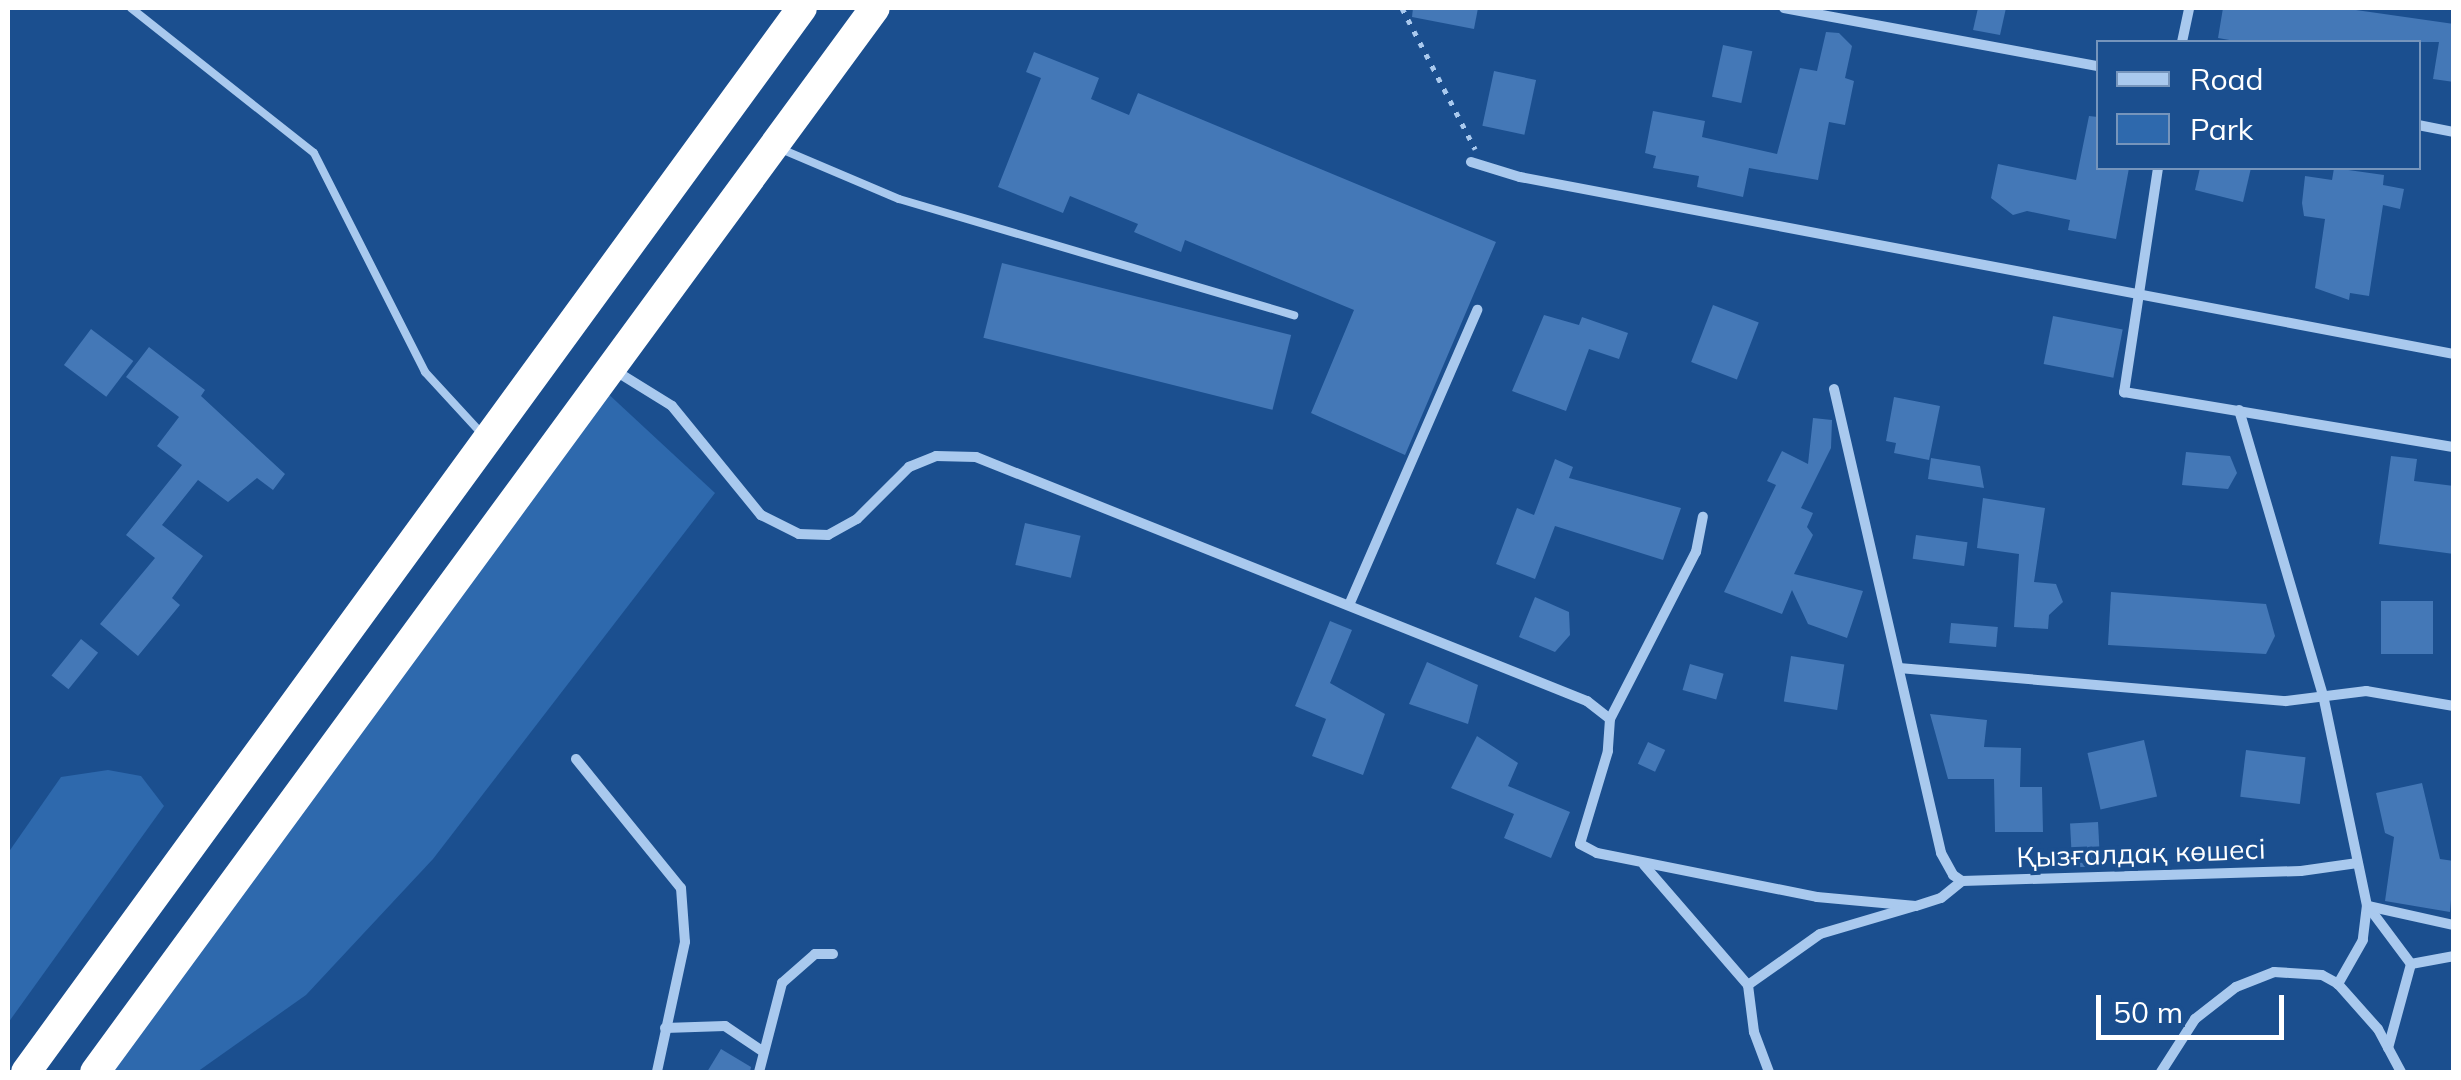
<!DOCTYPE html>
<meta charset="utf-8">
<style>
body{margin:0}
#map{position:relative;width:2461px;height:1080px;overflow:hidden;background:#1b4f8f;font-family:Mulish,sans-serif}
div>[style]{position:absolute}
[style*='--x']{left:calc(var(--x)*1px);top:calc(var(--y)*1px);width:calc(var(--w)*1px);rotate:calc(var(--a)*1deg)}
.green>*{inset:0;background:#2e69ad}
.building>*{inset:0;background:#4478b7;transform-origin:0 0}
.path>*{height:5px;margin-top:-2.5px;transform-origin:0;background:repeating-linear-gradient(90deg,#a9c9ee 0 5px,transparent 0 13px)}
.lane>*{height:8px;margin:-4px;padding:0 4px;transform-origin:4px;border-radius:4px;background:#a9c9ee}
.street>*{height:10px;margin:-5px;padding:0 5px;transform-origin:5px;border-radius:5px;background:#a9c9ee}
.highway>*{height:30px;margin:-15px;padding:0 15px;transform-origin:15px;border-radius:15px;background:#fff}
span{translate:-50% -50%;white-space:nowrap;text-align:center;line-height:1.15;-webkit-text-stroke:8px #1b4f8f;paint-order:stroke}
.street-label{font-size:28px;color:#fff}
.frame{position:absolute;inset:0;border:10px solid #fff;pointer-events:none}
.legend{position:absolute;left:2096px;top:40px;width:325px;height:130px;box-sizing:border-box;background:#1b4f8f;border:2px solid #7695bc;margin:0;padding:12px 18px;list-style:none;font-size:30px;color:#fff}
.legend li{display:flex;align-items:center;gap:20px;height:50px}
.legend b{width:50px;border:2px solid #7695bc}
.scale{position:absolute;left:2096px;top:995px;width:188px;height:45px;box-sizing:border-box;border:5px solid #fff;border-top:0;padding-left:12px;font-size:30px;line-height:35px;white-space:nowrap;color:#fff;-webkit-text-stroke:8px #1b4f8f;paint-order:stroke}
</style>
<div id="map">
<div class="green">
<i style="clip-path:polygon(604px 390px,715px 493px,433px 859px,306px 995px,197px 1072px,109px 1072px)"></i>
<i style="clip-path:polygon(108px 770px,141px 776px,164px 806px,8px 1023px,8px 853px,61px 777px)"></i>
</div>
<div class="building">
<i style="clip-path:polygon(1413px 8px,1478px 8px,1474px 29px,1412px 17px)"></i>
<i style="clip-path:polygon(1978px 8px,2006px 8px,2000px 35px,1973px 30px)"></i>
<i style="clip-path:polygon(2223px 8px,2342px 8px,2454px 24px,2454px 82px,2433px 79px,2439px 42px,2241px 42px,2218px 38px)"></i>
<i style="clip-path:polygon(1826px 32px,1839px 33px,1852px 46px,1845px 78px,1854px 81px,1845px 125px,1829px 122px,1818px 180px,1749px 168px,1743px 197px,1697px 187px,1699px 176px,1653px 168px,1656px 156px,1645px 153px,1653px 111px,1705px 121px,1702px 137px,1777px 154px,1800px 68px,1817px 71px)"></i>
<i style="left:1723px;top:45px;width:30px;height:53px;rotate:12deg"></i>
<i style="clip-path:polygon(1034px 52px,1099px 78px,1091px 99px,1129px 115px,1138px 93px,1496px 242px,1405px 455px,1311px 413px,1354px 310px,1185px 240px,1181px 252px,1134px 232px,1138px 224px,1070px 196px,1063px 213px,998px 187px,1041px 78px,1026px 72px)"></i>
<i style="left:1494px;top:71px;width:43px;height:56px;rotate:12deg"></i>
<i style="clip-path:polygon(2089px 116px,2098px 117px,2098px 168px,2129px 168px,2116px 239px,2068px 230px,2070px 220px,2027px 211px,2013px 215px,1991px 198px,1998px 164px,2076px 180px)"></i>
<i style="clip-path:polygon(2200px 168px,2251px 168px,2243px 202px,2195px 190px)"></i>
<i style="clip-path:polygon(2334px 168px,2384px 175px,2383px 185px,2404px 189px,2400px 209px,2383px 205px,2369px 296px,2350px 293px,2349px 300px,2315px 288px,2325px 219px,2304px 216px,2302px 203px,2305px 176px,2332px 180px)"></i>
<i style="left:1002px;top:263px;width:298px;height:77px;rotate:14deg"></i>
<i style="left:1713px;top:305px;width:49px;height:61px;rotate:21deg"></i>
<i style="clip-path:polygon(1544px 315px,1579px 325px,1582px 317px,1628px 333px,1619px 359px,1589px 349px,1566px 411px,1512px 391px)"></i>
<i style="left:2053px;top:316px;width:71px;height:49px;rotate:11deg"></i>
<i style="left:91px;top:329px;width:53px;height:45px;rotate:37deg"></i>
<i style="clip-path:polygon(149px 347px,205px 390px,201px 396px,285px 474px,273px 490px,257px 478px,228px 502px,198px 480px,162px 525px,203px 556px,172px 598px,180px 605px,138px 656px,100px 624px,155px 558px,126px 535px,182px 465px,157px 446px,179px 417px,126px 377px)"></i>
<i style="clip-path:polygon(1894px 397px,1940px 406px,1929px 460px,1894px 453px,1896px 443px,1886px 441px)"></i>
<i style="clip-path:polygon(1813px 418px,1832px 420px,1831px 448px,1801px 508px,1813px 513px,1807px 527px,1813px 535px,1794px 574px,1863px 591px,1847px 638px,1808px 624px,1792px 590px,1782px 614px,1724px 592px,1776px 485px,1767px 481px,1782px 451px,1808px 464px)"></i>
<i style="clip-path:polygon(2186px 452px,2230px 456px,2237px 473px,2228px 489px,2182px 485px)"></i>
<i style="clip-path:polygon(2391px 456px,2417px 459px,2414px 481px,2454px 486px,2454px 554px,2379px 544px)"></i>
<i style="clip-path:polygon(1931px 458px,1980px 466px,1984px 488px,1928px 479px)"></i>
<i style="clip-path:polygon(1555px 459px,1573px 467px,1569px 478px,1681px 508px,1663px 560px,1555px 526px,1535px 579px,1496px 564px,1517px 508px,1534px 515px)"></i>
<i style="clip-path:polygon(1983px 498px,2045px 508px,2034px 582px,2056px 584px,2063px 602px,2049px 615px,2048px 629px,2014px 627px,2019px 554px,1977px 548px)"></i>
<i style="left:1025px;top:523px;width:57px;height:43px;rotate:13deg"></i>
<i style="left:1916px;top:535px;width:52px;height:24px;rotate:8deg"></i>
<i style="clip-path:polygon(2111px 592px,2266px 604px,2275px 636px,2266px 654px,2108px 645px)"></i>
<i style="clip-path:polygon(1535px 597px,1569px 612px,1570px 635px,1555px 652px,1519px 637px)"></i>
<i style="left:2433px;top:601px;width:53px;height:52px;rotate:90deg"></i>
<i style="clip-path:polygon(1330px 621px,1352px 630px,1330px 683px,1385px 714px,1363px 775px,1312px 756px,1326px 719px,1295px 706px)"></i>
<i style="left:1951px;top:623px;width:47px;height:20px;rotate:5deg"></i>
<i style="left:81px;top:639px;width:22px;height:47px;rotate:39deg"></i>
<i style="left:1791px;top:656px;width:54px;height:46px;rotate:9deg"></i>
<i style="clip-path:polygon(1427px 662px,1478px 685px,1468px 724px,1409px 704px)"></i>
<i style="left:1690px;top:664px;width:35px;height:27px;rotate:16deg"></i>
<i style="clip-path:polygon(1930px 714px,1987px 720px,1984px 747px,2021px 748px,2020px 787px,2042px 787px,2043px 832px,1995px 832px,1994px 779px,1948px 779px)"></i>
<i style="clip-path:polygon(1477px 736px,1518px 763px,1508px 786px,1570px 812px,1551px 858px,1504px 838px,1514px 814px,1451px 788px)"></i>
<i style="left:2144px;top:740px;width:58px;height:58px;rotate:77deg"></i>
<i style="left:1648px;top:742px;width:19px;height:24px;rotate:25deg"></i>
<i style="left:2246px;top:750px;width:60px;height:47px;rotate:7deg"></i>
<i style="clip-path:polygon(2422px 783px,2440px 859px,2454px 861px,2450px 912px,2385px 901px,2394px 837px,2385px 833px,2376px 793px)"></i>
<i style="left:2098px;top:822px;width:44px;height:28px;rotate:87deg"></i>
<i style="clip-path:polygon(721px 1049px,751px 1067px,750px 1072px,707px 1072px)"></i>
</div>
<div class="path">
<i style="--x:1402;--y:8;--w:159;--a:62.6"></i>
</div>
<div class="lane">
<i style="--x:131;--y:8;--w:233;--a:38.4"></i>
<i style="--x:314;--y:153;--w:246;--a:63.1"></i>
<i style="--x:425;--y:372;--w:86;--a:47.4"></i>
<i style="--x:781;--y:149;--w:128;--a:23"></i>
<i style="--x:899;--y:199;--w:412;--a:16.4"></i>
</div>
<div class="street">
<i style="--x:1784;--y:8;--w:319;--a:10.5"></i>
<i style="--x:2182;--y:42;--w:35;--a:-78"></i>
<i style="--x:2418;--y:125;--w:37;--a:11"></i>
<i style="--x:1471;--y:162;--w:51;--a:17"></i>
<i style="--x:1520;--y:177;--w:951;--a:10.73"></i>
<i style="--x:2158;--y:168;--w:227;--a:98.6"></i>
<i style="--x:2124;--y:392;--w:335;--a:9.5"></i>
<i style="--x:614;--y:370;--w:68;--a:31.8"></i>
<i style="--x:672;--y:406;--w:141;--a:50.8"></i>
<i style="--x:761;--y:515;--w:42;--a:26.6"></i>
<i style="--x:799;--y:534;--w:29;--a:2"></i>
<i style="--x:828;--y:535;--w:33;--a:-29"></i>
<i style="--x:857;--y:519;--w:74;--a:-45"></i>
<i style="--x:909;--y:467;--w:29;--a:-22"></i>
<i style="--x:936;--y:456;--w:40;--a:1.4"></i>
<i style="--x:976;--y:457;--w:658;--a:21.77"></i>
<i style="--x:1587;--y:701;--w:29;--a:38"></i>
<i style="--x:1610;--y:719;--w:32;--a:94"></i>
<i style="--x:1608;--y:751;--w:97;--a:106.8"></i>
<i style="--x:1580;--y:844;--w:19;--a:28"></i>
<i style="--x:1597;--y:853;--w:224;--a:11.3"></i>
<i style="--x:1817;--y:897;--w:99;--a:5.2"></i>
<i style="--x:1916;--y:906;--w:26;--a:-18"></i>
<i style="--x:1941;--y:898;--w:27;--a:-39"></i>
<i style="--x:1834;--y:389;--w:476;--a:77"></i>
<i style="--x:1941;--y:853;--w:25;--a:61"></i>
<i style="--x:1953;--y:875;--w:11;--a:34"></i>
<i style="--x:1962;--y:881;--w:339;--a:-1.7"></i>
<i style="--x:2301;--y:871;--w:57;--a:-8.1"></i>
<i style="--x:2239;--y:410;--w:297;--a:73.6"></i>
<i style="--x:2323;--y:695;--w:215;--a:78.2"></i>
<i style="--x:2367;--y:905;--w:35;--a:97"></i>
<i style="--x:2363;--y:940;--w:51;--a:119.6"></i>
<i style="--x:2338;--y:984;--w:60;--a:48.4"></i>
<i style="--x:2378;--y:1029;--w:49;--a:61.9"></i>
<i style="--x:1349;--y:605;--w:322;--a:-66.5"></i>
<i style="--x:1899;--y:668;--w:388;--a:4.9"></i>
<i style="--x:2286;--y:701;--w:81;--a:-7.1"></i>
<i style="--x:2366;--y:691;--w:89;--a:9.7"></i>
<i style="--x:1610;--y:719;--w:188;--a:-62.8"></i>
<i style="--x:1696;--y:552;--w:36;--a:-79"></i>
<i style="--x:576;--y:759;--w:166;--a:50.9"></i>
<i style="--x:681;--y:888;--w:54;--a:85.8"></i>
<i style="--x:685;--y:942;--w:133;--a:102.2"></i>
<i style="--x:1644;--y:865;--w:159;--a:49.1"></i>
<i style="--x:2367;--y:905;--w:74;--a:53.3"></i>
<i style="--x:2411;--y:964;--w:87;--a:105.3"></i>
<i style="--x:2368;--y:906;--w:88;--a:12.5"></i>
<i style="--x:2411;--y:964;--w:44;--a:-10.5"></i>
<i style="--x:665;--y:1028;--w:60;--a:-1.9"></i>
<i style="--x:725;--y:1026;--w:45;--a:34"></i>
<i style="--x:759;--y:1072;--w:92;--a:-75.5"></i>
<i style="--x:782;--y:983;--w:44;--a:-41.3"></i>
<i style="--x:815;--y:954;--w:18;--a:0"></i>
<i style="--x:1769;--y:1072;--w:43;--a:-110.6"></i>
<i style="--x:1754;--y:1032;--w:47;--a:-97.3"></i>
<i style="--x:1748;--y:985;--w:88;--a:-35.3"></i>
<i style="--x:1820;--y:934;--w:99;--a:-16.4"></i>
<i style="--x:2161;--y:1072;--w:63;--a:-57.3"></i>
<i style="--x:2195;--y:1019;--w:52;--a:-38"></i>
<i style="--x:2236;--y:987;--w:41;--a:-21.5"></i>
<i style="--x:2274;--y:972;--w:48;--a:3.6"></i>
<i style="--x:2322;--y:975;--w:18;--a:29"></i>
</div>
<div class="highway">
<i style="--x:26;--y:1072;--w:1317;--a:-53.9"></i>
<i style="--x:95;--y:1072;--w:1319;--a:-53.76"></i>
</div>
<div class="street-label">
<span style="left:2141px;top:853px;rotate:-2deg">Қызғалдақ көшесі</span>
</div>
<div class="frame"></div>
<ul class="legend">
<li><b style="height:12px;background:#a9c9ee"></b>Road</li>
<li><b style="height:28px;background:#2e69ad"></b>Park</li>
</ul>
<div class="scale">50 m</div>
</div>
